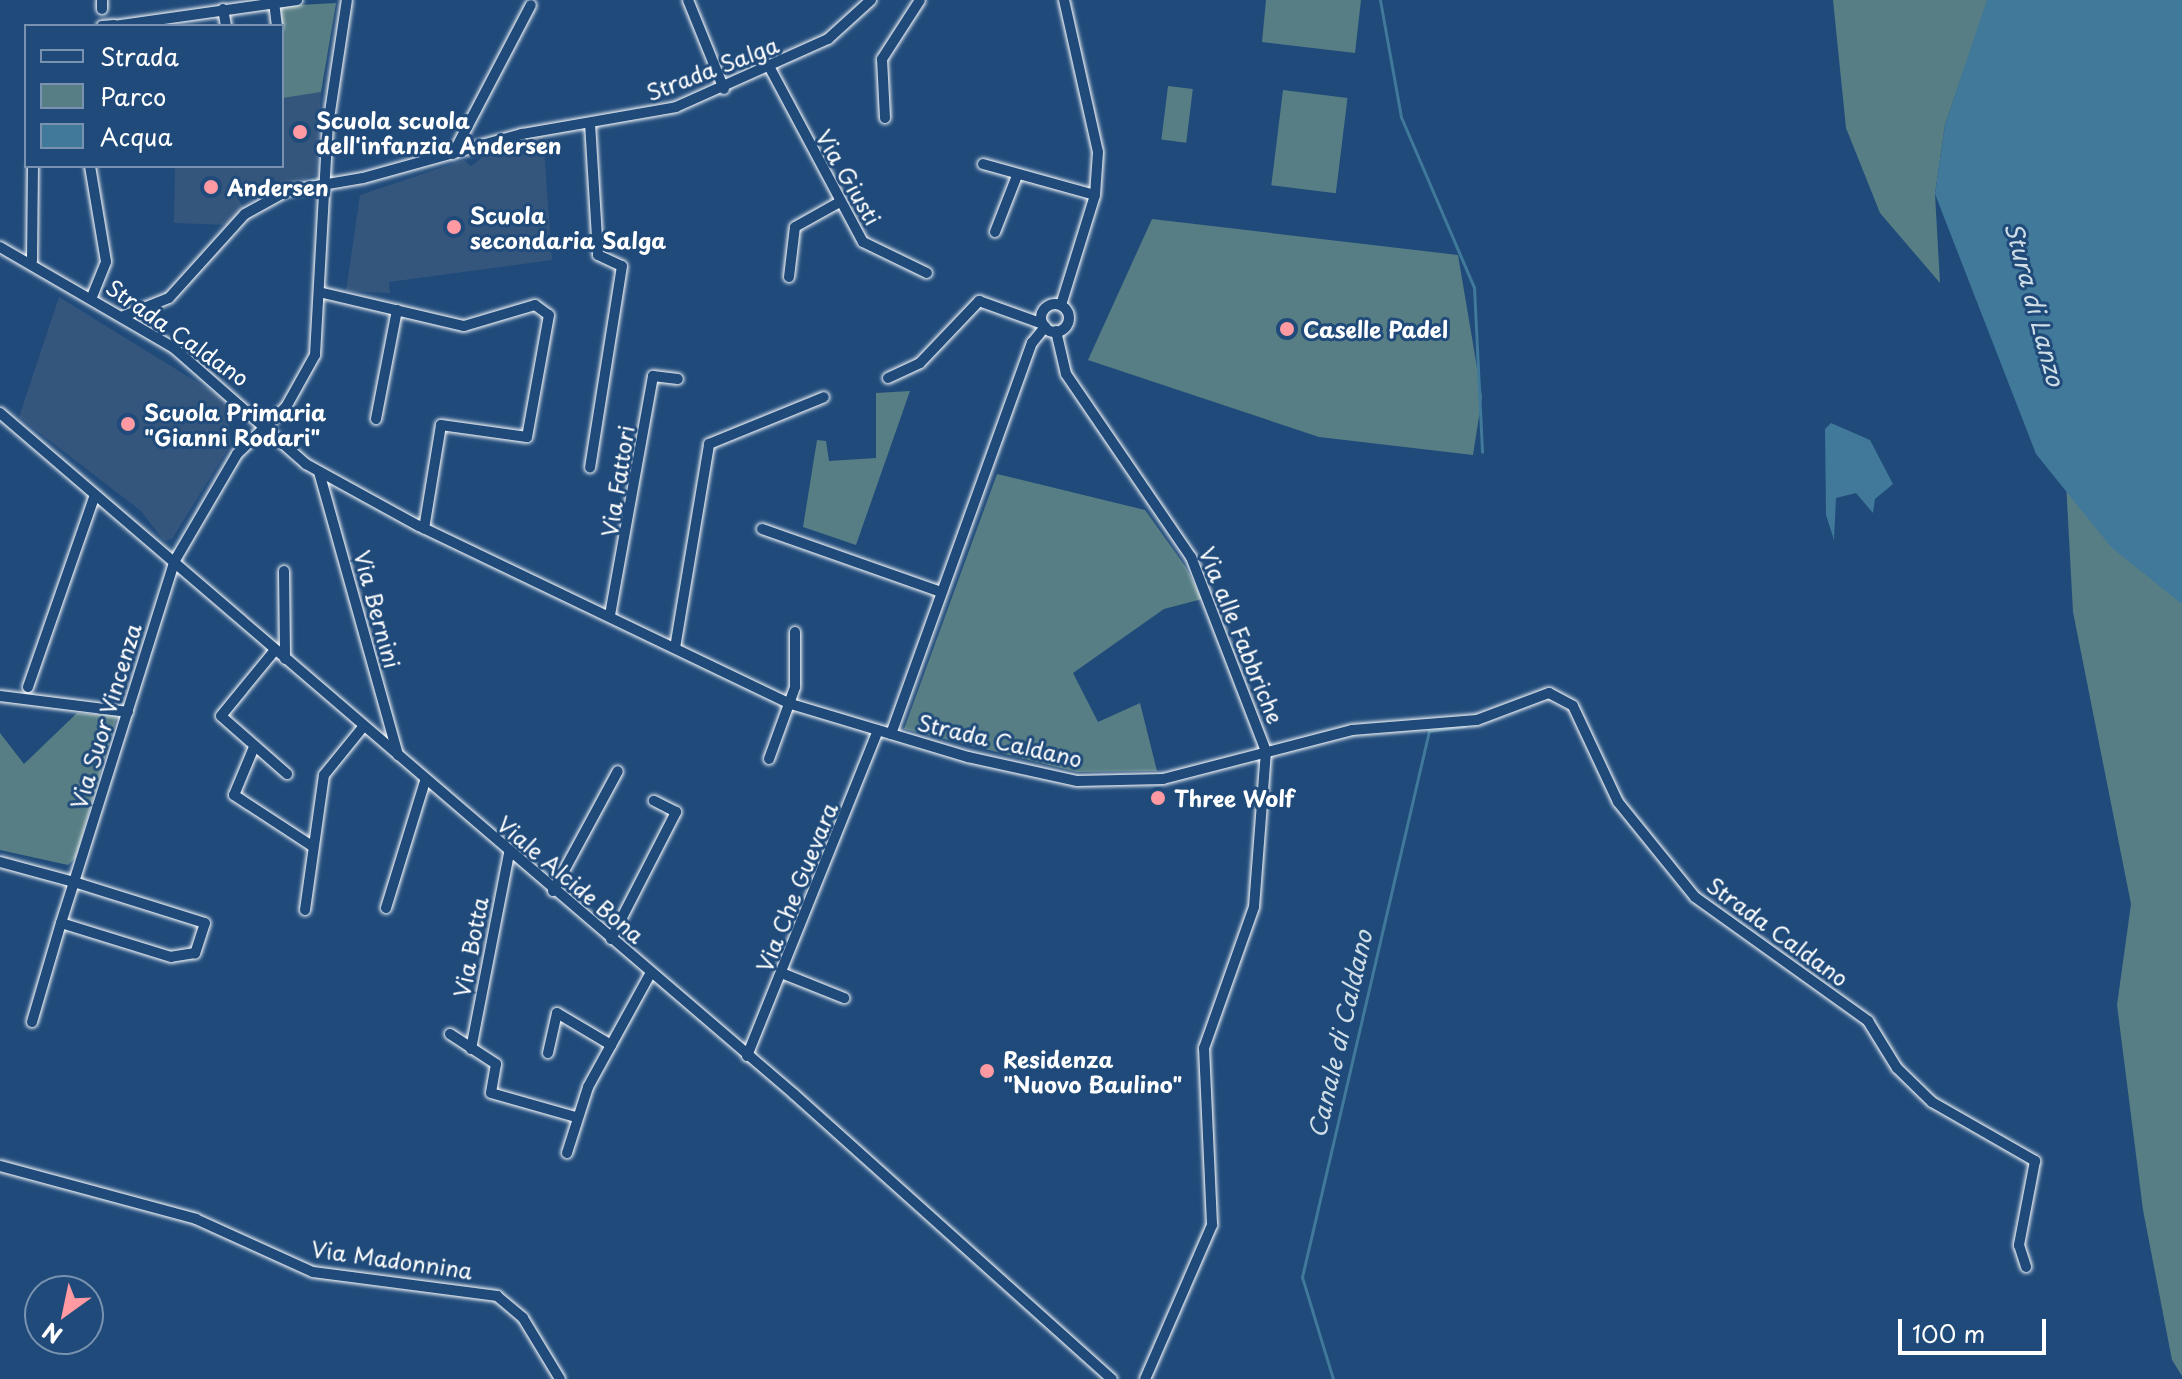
<!DOCTYPE html>
<style>
body{margin:0}
#map{position:relative;width:2182px;height:1379px;overflow:hidden;background:#1f4a7a;font-family:"Playpen Sans",sans-serif}
div>[style]{position:absolute}
[style*='--x']{left:calc(var(--x)*1px);top:calc(var(--y)*1px);width:calc(var(--w)*1px);rotate:calc(var(--a)*1deg)}
.built>*{inset:0;background:#34567d}
.green>*{inset:0;background:#577e85;transform-origin:0 0}
.water>*{inset:0;background:#40799a}
.stream>*{height:3px;margin:-1.5px;padding:0 1.5px;transform-origin:1.5px;border-radius:1.5px;background:#40799a}
.roads{filter:drop-shadow(0 0 2px #fff) drop-shadow(0 0 2px #fff)}
.minor>*{height:10px;margin:-5px;padding:0 5px;transform-origin:5px;border-radius:5px;background:#1f4a7a}
.minor>.ring{margin:-5px;padding:0;box-sizing:content-box;background:none;border:10px solid #1f4a7a;border-radius:50%}
.dots>*{width:22px;height:22px;translate:-50% -50%;box-sizing:border-box;border:4px solid #1f4a7a;border-radius:50%}
span{translate:-50% -50%;white-space:nowrap;text-align:center;line-height:1.15;-webkit-text-stroke:6px #1f4a7a;paint-order:stroke}
.street-label{font-size:22px;color:#fff}
.poi-label{font-size:22px;color:#fff;font-weight:700}
.left{translate:0 -50%;text-align:left}
.water-label{font-size:24px;color:#cfdee6;font-style:italic}
.legend{position:absolute;left:24px;top:24px;width:260px;height:144px;box-sizing:border-box;background:#1f4a7a;border:2px solid #7992af;margin:0;padding:10px 14px;list-style:none;font-size:24px;color:#fff}
.legend li{display:flex;align-items:center;gap:16px;height:40px}
.legend b{width:40px;border:2px solid #7992af}
.north{position:absolute;left:24px;top:1275px;width:80px;height:80px;box-sizing:border-box;background:#1f4a7a;border:2px solid #7992af;border-radius:50%;rotate:213deg;font-size:22px;font-weight:700;line-height:32px;text-align:center;color:#fff}
.north::after{content:'';display:block;margin:auto;width:28px;height:36px;background:#ff9aa2;clip-path:polygon(50% 0,100% 100%,50% 72%,0 100%)}
.scale{position:absolute;left:1898px;top:1319px;width:148px;height:36px;box-sizing:border-box;border:4px solid #fff;border-top:0;padding-left:10px;font-size:24px;line-height:28px;white-space:nowrap;color:#fff;-webkit-text-stroke:6px #1f4a7a;paint-order:stroke}
</style>
<div id="map">
<div class="built">
<i style="clip-path:polygon(321px 92px,316px 175px,279px 187px,273px 177px,237px 197px,244px 208px,228px 225px,174px 223px,175px 166px,282px 166px,282px 98px)"></i>
<i style="clip-path:polygon(543px 135px,552px 260px,389px 282px,390px 293px,346px 291px,360px 195px,464px 160px,471px 166px,495px 147px)"></i>
<i style="clip-path:polygon(59px 297px,226px 400px,231px 444px,172px 539px,164px 541px,141px 511px,19px 417px)"></i>
</div>
<div class="green">
<i style="clip-path:polygon(1266px 0,1361px 0,1355px 53px,1262px 42px)"></i>
<i style="clip-path:polygon(1833px 0,2182px 0,2182px 1376px,2172px 1360px,2143px 1210px,2117px 1005px,2131px 904px,2073px 612px,2066px 483px,1981px 20px,1945px 125px,1935px 194px,1940px 283px,1880px 213px,1846px 128px)"></i>
<i style="clip-path:polygon(336px 3px,321px 92px,283px 98px,281px 6px)"></i>
<i style="left:1168px;top:86px;width:25px;height:54px;rotate:7deg"></i>
<i style="left:1283px;top:90px;width:65px;height:96px;rotate:7deg"></i>
<i style="clip-path:polygon(1152px 219px,1458px 255px,1482px 397px,1473px 455px,1319px 437px,1088px 360px)"></i>
<i style="clip-path:polygon(910px 391px,856px 545px,803px 527px,817px 440px,826px 441px,829px 461px,876px 458px,876px 393px)"></i>
<i style="clip-path:polygon(997px 474px,1145px 510px,1185px 566px,1202px 599px,1164px 609px,1073px 673px,1098px 722px,1140px 703px,1157px 771px,1077px 772px,904px 729px)"></i>
<i style="clip-path:polygon(77px 713px,117px 716px,76px 857px,68px 865px,0 850px,0 733px,24px 764px)"></i>
</div>
<div class="water">
<i style="clip-path:polygon(1987px 0,2182px 0,2182px 604px,2111px 547px,2036px 454px,1935px 194px,1945px 125px)"></i>
<i style="clip-path:polygon(1831px 423px,1870px 440px,1893px 484px,1875px 499px,1873px 513px,1856px 493px,1836px 498px,1834px 540px,1826px 515px,1825px 429px)"></i>
</div>
<div class="stream">
<i style="--x:1380;--y:0;--w:119;--a:79.8"></i>
<i style="--x:1401;--y:117;--w:185;--a:66.8"></i>
<i style="--x:1474;--y:287;--w:165;--a:87.2"></i>
<i style="--x:1333;--y:1379;--w:107;--a:-106.9"></i>
<i style="--x:1302;--y:1277;--w:561;--a:-76.91"></i>
<i style="--x:1429;--y:731;--w:36;--a:-8"></i>
</div>
<div class="roads">
<div class="minor">
<i style="--x:102;--y:0;--w:9;--a:90"></i>
<i style="--x:688;--y:0;--w:96;--a:68"></i>
<i style="--x:274;--y:2;--w:24;--a:83"></i>
<i style="--x:223;--y:9;--w:17;--a:80"></i>
<i style="--x:102;--y:26;--w:12;--a:-5"></i>
<i style="--x:114;--y:26;--w:185;--a:-8.1"></i>
<i style="--x:771;--y:70;--w:195;--a:61.9"></i>
<i style="--x:863;--y:242;--w:71;--a:25.8"></i>
<i style="--x:885;--y:118;--w:59;--a:-92.9"></i>
<i style="--x:882;--y:59;--w:70;--a:-57.2"></i>
<i style="--x:590;--y:123;--w:132;--a:86.5"></i>
<i style="--x:598;--y:255;--w:26;--a:25"></i>
<i style="--x:622;--y:266;--w:204;--a:99"></i>
<i style="--x:453;--y:154;--w:168;--a:-62.4"></i>
<i style="--x:983;--y:164;--w:116;--a:15.5"></i>
<i style="--x:90;--y:166;--w:97;--a:80.5"></i>
<i style="--x:106;--y:262;--w:37;--a:112"></i>
<i style="--x:995;--y:232;--w:58;--a:-68.7"></i>
<i style="--x:0;--y:247;--w:201;--a:30.1"></i>
<i style="--x:174;--y:348;--w:176;--a:41.3"></i>
<i style="--x:306;--y:464;--w:129;--a:28.8"></i>
<i style="--x:419;--y:526;--w:412;--a:25.6"></i>
<i style="--x:791;--y:704;--w:185;--a:16.7"></i>
<i style="--x:968;--y:757;--w:112;--a:12.4"></i>
<i style="--x:1077;--y:781;--w:86;--a:-1.3"></i>
<i style="--x:1163;--y:779;--w:195;--a:-14.5"></i>
<i style="--x:1352;--y:730;--w:125;--a:-4.6"></i>
<i style="--x:1477;--y:720;--w:77;--a:-20.6"></i>
<i style="--x:1549;--y:693;--w:27;--a:28"></i>
<i style="--x:1573;--y:706;--w:106;--a:64.9"></i>
<i style="--x:1618;--y:802;--w:122;--a:51"></i>
<i style="--x:1695;--y:897;--w:213;--a:35.6"></i>
<i style="--x:1868;--y:1021;--w:55;--a:58.3"></i>
<i style="--x:1897;--y:1068;--w:49;--a:44.2"></i>
<i style="--x:1932;--y:1102;--w:119;--a:29.8"></i>
<i style="--x:2035;--y:1161;--w:86;--a:100.8"></i>
<i style="--x:2019;--y:1245;--w:23;--a:72"></i>
<i style="--x:32;--y:261;--w:95;--a:-89.4"></i>
<i style="--x:789;--y:277;--w:50;--a:-83.2"></i>
<i style="--x:795;--y:227;--w:51;--a:-29.1"></i>
<i style="--x:323;--y:293;--w:145;--a:13.2"></i>
<i style="--x:464;--y:326;--w:74;--a:-16.5"></i>
<i style="--x:535;--y:305;--w:17;--a:36"></i>
<i style="--x:549;--y:315;--w:124;--a:100.2"></i>
<i style="--x:527;--y:437;--w:87;--a:-172.1"></i>
<i style="--x:441;--y:425;--w:105;--a:99.3"></i>
<i class="ring" style="left:1041px;top:304px;width:18px;height:18px"></i>
<i style="--x:1061;--y:305;--w:115;--a:-72.8"></i>
<i style="--x:1095;--y:195;--w:43;--a:-86"></i>
<i style="--x:1098;--y:152;--w:156;--a:-102.6"></i>
<i style="--x:124;--y:316;--w:48;--a:-21.8"></i>
<i style="--x:169;--y:298;--w:113;--a:-47.9"></i>
<i style="--x:245;--y:214;--w:48;--a:-28.7"></i>
<i style="--x:287;--y:191;--w:77;--a:-9.7"></i>
<i style="--x:363;--y:178;--w:165;--a:-15.5"></i>
<i style="--x:522;--y:134;--w:156;--a:-9.9"></i>
<i style="--x:676;--y:107;--w:167;--a:-24.1"></i>
<i style="--x:828;--y:39;--w:58;--a:-42.2"></i>
<i style="--x:1056;--y:331;--w:44;--a:76.9"></i>
<i style="--x:1066;--y:374;--w:222;--a:55.7"></i>
<i style="--x:1191;--y:557;--w:208;--a:68.9"></i>
<i style="--x:1266;--y:751;--w:156;--a:94.4"></i>
<i style="--x:1254;--y:907;--w:150;--a:109.5"></i>
<i style="--x:1204;--y:1048;--w:177;--a:87.4"></i>
<i style="--x:1212;--y:1225;--w:168;--a:113.5"></i>
<i style="--x:888;--y:378;--w:35;--a:-25"></i>
<i style="--x:920;--y:363;--w:86;--a:-46.4"></i>
<i style="--x:979;--y:301;--w:68;--a:19.8"></i>
<i style="--x:0;--y:413;--w:1046;--a:40.62"></i>
<i style="--x:794;--y:1094;--w:427;--a:41.9"></i>
<i style="--x:376;--y:419;--w:111;--a:-79.1"></i>
<i style="--x:319;--y:472;--w:294;--a:74.4"></i>
<i style="--x:762;--y:529;--w:190;--a:19.4"></i>
<i style="--x:284;--y:571;--w:88;--a:89.3"></i>
<i style="--x:610;--y:615;--w:243;--a:-79.8"></i>
<i style="--x:653;--y:376;--w:25;--a:7"></i>
<i style="--x:675;--y:648;--w:207;--a:-80.5"></i>
<i style="--x:709;--y:444;--w:124;--a:-22.2"></i>
<i style="--x:275;--y:650;--w:85;--a:129.3"></i>
<i style="--x:221;--y:716;--w:88;--a:41.3"></i>
<i style="--x:28;--y:687;--w:203;--a:-70.8"></i>
<i style="--x:0;--y:696;--w:129;--a:7.1"></i>
<i style="--x:891;--y:734;--w:416;--a:-70.2"></i>
<i style="--x:1032;--y:343;--w:21;--a:-51"></i>
<i style="--x:254;--y:747;--w:52;--a:112.6"></i>
<i style="--x:234;--y:795;--w:93;--a:33.2"></i>
<i style="--x:769;--y:759;--w:77;--a:-70.1"></i>
<i style="--x:795;--y:687;--w:55;--a:-90"></i>
<i style="--x:0;--y:862;--w:77;--a:15.1"></i>
<i style="--x:74;--y:882;--w:335;--a:-72.6"></i>
<i style="--x:174;--y:562;--w:125;--a:-59.7"></i>
<i style="--x:237;--y:454;--w:68;--a:-43.8"></i>
<i style="--x:286;--y:407;--w:60;--a:-60.9"></i>
<i style="--x:315;--y:355;--w:230;--a:-86.8"></i>
<i style="--x:328;--y:125;--w:126;--a:-81.4"></i>
<i style="--x:74;--y:882;--w:137;--a:17.4"></i>
<i style="--x:205;--y:923;--w:32;--a:108"></i>
<i style="--x:195;--y:953;--w:24;--a:171"></i>
<i style="--x:171;--y:957;--w:115;--a:-162.8"></i>
<i style="--x:61;--y:923;--w:43;--a:-72.4"></i>
<i style="--x:553;--y:891;--w:136;--a:-61.6"></i>
<i style="--x:386;--y:908;--w:133;--a:-72.9"></i>
<i style="--x:305;--y:910;--w:136;--a:-82"></i>
<i style="--x:324;--y:775;--w:62;--a:-50.9"></i>
<i style="--x:611;--y:939;--w:143;--a:-62.9"></i>
<i style="--x:676;--y:812;--w:25;--a:-153"></i>
<i style="--x:784;--y:974;--w:65;--a:21.8"></i>
<i style="--x:32;--y:1022;--w:103;--a:-73.7"></i>
<i style="--x:450;--y:1034;--w:55;--a:33.1"></i>
<i style="--x:496;--y:1064;--w:29;--a:100"></i>
<i style="--x:491;--y:1093;--w:88;--a:15.8"></i>
<i style="--x:471;--y:1049;--w:200;--a:-79"></i>
<i style="--x:548;--y:1053;--w:41;--a:-77.3"></i>
<i style="--x:557;--y:1013;--w:63;--a:30.7"></i>
<i style="--x:747;--y:1056;--w:351;--a:-68.1"></i>
<i style="--x:567;--y:1153;--w:69;--a:-72.3"></i>
<i style="--x:588;--y:1087;--w:129;--a:-61.2"></i>
<i style="--x:0;--y:1166;--w:203;--a:15.1"></i>
<i style="--x:196;--y:1219;--w:128;--a:24.4"></i>
<i style="--x:313;--y:1272;--w:186;--a:7.4"></i>
<i style="--x:497;--y:1296;--w:34;--a:40"></i>
<i style="--x:523;--y:1318;--w:71;--a:58.8"></i>
</div>
</div>
<div class="dots">
<i style="left:300px;top:132px;background:#ff9aa2"></i>
<i style="left:211px;top:187px;background:#ff9aa2"></i>
<i style="left:454px;top:227px;background:#ff9aa2"></i>
<i style="left:1287px;top:329px;background:#ff9aa2"></i>
<i style="left:128px;top:424px;background:#ff9aa2"></i>
<i style="left:1158px;top:798px;background:#ff9aa2"></i>
<i style="left:987px;top:1071px;background:#ff9aa2"></i>
</div>
<div class="street-label">
<span style="left:712px;top:68px;rotate:-21deg">Strada Salga</span>
<span style="left:849px;top:177px;rotate:60deg">Via Giusti</span>
<span style="left:178px;top:332px;rotate:35deg">Strada Caldano</span>
<span style="left:617px;top:481px;rotate:-81deg">Via Fattori</span>
<span style="left:378px;top:609px;rotate:75deg">Via Bernini</span>
<span style="left:1242px;top:635px;rotate:68deg">Via alle Fabbriche</span>
<span style="left:105px;top:716px;rotate:-73deg">Via Suor Vincenza</span>
<span style="left:1000px;top:740px;rotate:13deg">Strada Caldano</span>
<span style="left:571px;top:879px;rotate:40deg">Viale Alcide Bona</span>
<span style="left:796px;top:887px;rotate:-68deg">Via Che Guevara</span>
<span style="left:1778px;top:931px;rotate:36deg">Strada Caldano</span>
<span style="left:470px;top:947px;rotate:-79deg">Via Botta</span>
<span style="left:392px;top:1259px;rotate:8deg">Via Madonnina</span>
</div>
<div class="poi-label">
<span class="left" style="left:316px;top:132px">Scuola scuola<br>dell'infanzia Andersen</span>
<span class="left" style="left:227px;top:187px">Andersen</span>
<span class="left" style="left:470px;top:227px">Scuola<br>secondaria Salga</span>
<span class="left" style="left:1303px;top:329px">Caselle Padel</span>
<span class="left" style="left:144px;top:424px">Scuola Primaria<br>"Gianni Rodari"</span>
<span class="left" style="left:1174px;top:798px">Three Wolf</span>
<span class="left" style="left:1003px;top:1071px">Residenza<br>"Nuovo Baulino"</span>
</div>
<div class="water-label">
<span style="left:2035px;top:304px;rotate:75deg">Stura di Lanzo</span>
<span style="left:1340px;top:1034px;rotate:-77deg">Canale di Caldano</span>
</div>
<ul class="legend">
<li><b style="height:10px;background:#1f4a7a"></b>Strada</li>
<li><b style="height:22px;background:#577e85"></b>Parco</li>
<li><b style="height:22px;background:#40799a"></b>Acqua</li>
</ul>
<div class="north">N</div>
<div class="scale">100 m</div>
</div>
